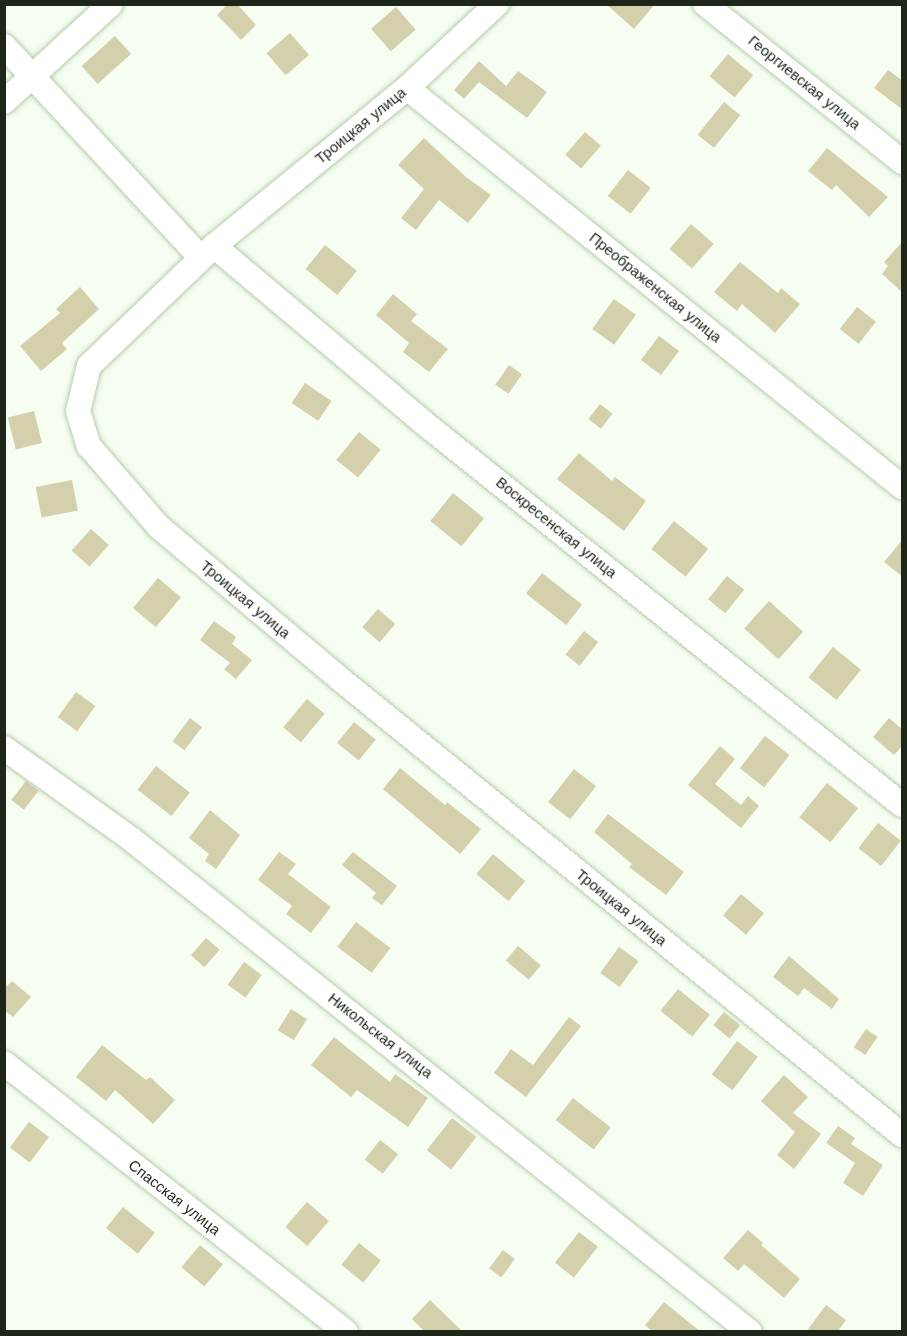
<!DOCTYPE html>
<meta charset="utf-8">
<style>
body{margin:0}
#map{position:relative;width:907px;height:1336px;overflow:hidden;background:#f5fef1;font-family:"Work Sans",sans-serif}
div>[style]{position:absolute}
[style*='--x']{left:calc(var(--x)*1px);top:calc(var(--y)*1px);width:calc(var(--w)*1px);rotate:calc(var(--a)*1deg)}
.building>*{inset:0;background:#d4d0ac;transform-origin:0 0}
.roads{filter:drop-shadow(0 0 2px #b7cbab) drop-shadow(0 0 2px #b7cbab)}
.minor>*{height:24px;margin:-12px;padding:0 12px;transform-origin:12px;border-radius:12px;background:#fff}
span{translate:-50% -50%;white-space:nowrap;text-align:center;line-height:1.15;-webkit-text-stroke:4.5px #fff;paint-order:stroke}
.street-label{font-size:15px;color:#1e2519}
.frame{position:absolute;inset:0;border:6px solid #1e2519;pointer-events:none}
</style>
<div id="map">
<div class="building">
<i style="clip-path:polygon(228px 4px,237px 4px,256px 25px,241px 40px,217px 15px)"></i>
<i style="clip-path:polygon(606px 4px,655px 4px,634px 29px)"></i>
<i style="left:396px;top:7px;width:30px;height:33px;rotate:49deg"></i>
<i style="left:290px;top:33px;width:29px;height:31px;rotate:49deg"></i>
<i style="left:115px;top:36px;width:24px;height:45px;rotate:48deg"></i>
<i style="left:728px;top:54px;width:33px;height:29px;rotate:40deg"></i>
<i style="clip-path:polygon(479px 61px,506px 86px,518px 71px,547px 92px,527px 118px,479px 82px,464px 99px,454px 90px)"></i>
<i style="clip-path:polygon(888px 70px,903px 81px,903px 110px,874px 88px)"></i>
<i style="left:724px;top:102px;width:21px;height:42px;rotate:39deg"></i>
<i style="left:585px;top:132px;width:21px;height:30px;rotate:41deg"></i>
<i style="clip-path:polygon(424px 138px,466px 177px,491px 195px,468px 223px,439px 200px,416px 230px,401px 218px,424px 189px,398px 165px)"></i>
<i style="clip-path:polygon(827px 148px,888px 197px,869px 217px,836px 185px,832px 190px,808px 171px)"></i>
<i style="left:628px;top:170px;width:29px;height:33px;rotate:38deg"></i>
<i style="left:691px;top:224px;width:30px;height:33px;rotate:41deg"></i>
<i style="clip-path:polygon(903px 241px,903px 293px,882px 274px,888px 266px,884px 262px)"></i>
<i style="left:325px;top:245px;width:41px;height:31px;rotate:39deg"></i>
<i style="clip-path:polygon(740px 262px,778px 293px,781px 288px,800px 304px,775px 333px,742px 304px,737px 311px,714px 292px)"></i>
<i style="clip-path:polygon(80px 287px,99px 309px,62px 343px,67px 349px,41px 371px,20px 346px,60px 313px,56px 309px)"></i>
<i style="clip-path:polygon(393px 294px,417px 314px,411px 321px,448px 349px,429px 372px,403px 352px,409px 343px,376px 315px)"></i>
<i style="left:614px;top:299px;width:27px;height:37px;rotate:36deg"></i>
<i style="left:857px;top:307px;width:24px;height:28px;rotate:38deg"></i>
<i style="left:659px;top:336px;width:25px;height:30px;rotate:37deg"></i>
<i style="left:509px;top:365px;width:16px;height:24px;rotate:35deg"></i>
<i style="left:305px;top:383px;width:32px;height:24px;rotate:34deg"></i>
<i style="left:600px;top:404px;width:16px;height:19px;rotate:38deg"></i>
<i style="left:34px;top:411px;width:33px;height:27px;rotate:76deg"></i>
<i style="left:359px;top:432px;width:28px;height:36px;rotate:39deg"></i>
<i style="clip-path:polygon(579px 453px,612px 481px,615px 477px,646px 501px,624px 531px,557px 479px)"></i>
<i style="left:72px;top:480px;width:31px;height:37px;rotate:79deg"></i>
<i style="left:453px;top:493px;width:40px;height:36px;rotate:39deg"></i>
<i style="left:674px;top:521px;width:44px;height:36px;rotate:39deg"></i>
<i style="left:91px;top:529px;width:24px;height:29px;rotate:42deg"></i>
<i style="clip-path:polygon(903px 539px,903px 577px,884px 562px)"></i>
<i style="left:542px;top:573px;width:51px;height:26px;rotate:38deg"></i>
<i style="left:727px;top:576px;width:22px;height:30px;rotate:39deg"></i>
<i style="left:158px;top:578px;width:30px;height:39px;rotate:40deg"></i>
<i style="left:769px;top:601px;width:46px;height:37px;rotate:42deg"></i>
<i style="left:378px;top:609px;width:23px;height:24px;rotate:41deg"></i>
<i style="clip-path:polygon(214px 621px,236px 637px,232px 644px,252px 660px,236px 679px,224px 669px,230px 663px,200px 640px)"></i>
<i style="left:584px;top:631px;width:18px;height:30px;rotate:38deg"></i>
<i style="left:833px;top:647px;width:36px;height:39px;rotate:39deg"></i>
<i style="left:76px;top:692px;width:24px;height:31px;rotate:36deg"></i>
<i style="left:307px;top:699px;width:23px;height:37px;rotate:40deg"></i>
<i style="left:190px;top:718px;width:15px;height:29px;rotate:37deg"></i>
<i style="clip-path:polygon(889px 718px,903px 730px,903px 745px,894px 755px,873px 737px)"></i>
<i style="left:354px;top:722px;width:28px;height:27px;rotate:39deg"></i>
<i style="left:765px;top:736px;width:31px;height:41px;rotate:38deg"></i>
<i style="clip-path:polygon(720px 746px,735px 759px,715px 784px,741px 805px,748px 796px,759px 806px,741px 828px,688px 785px)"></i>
<i style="left:156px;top:766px;width:43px;height:30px;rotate:38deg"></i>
<i style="clip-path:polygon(400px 768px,445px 805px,447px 802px,481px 829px,460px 854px,383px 789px)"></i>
<i style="left:574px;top:769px;width:28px;height:42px;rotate:38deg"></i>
<i style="left:26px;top:781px;width:16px;height:24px;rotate:38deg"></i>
<i style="left:827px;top:783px;width:40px;height:44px;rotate:39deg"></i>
<i style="clip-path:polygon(210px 810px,240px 835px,216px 869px,205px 861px,209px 854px,189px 838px)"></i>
<i style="clip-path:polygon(608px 814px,684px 872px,666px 895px,629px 867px,632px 864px,594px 832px)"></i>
<i style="left:878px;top:823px;width:29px;height:32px;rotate:38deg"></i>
<i style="clip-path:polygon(279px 852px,296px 864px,288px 874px,331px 907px,311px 933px,286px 914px,292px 906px,258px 880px)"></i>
<i style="clip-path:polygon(353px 852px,397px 886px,382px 905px,372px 898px,376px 893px,342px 865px)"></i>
<i style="left:493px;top:854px;width:42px;height:26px;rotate:40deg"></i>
<i style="left:741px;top:894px;width:30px;height:28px;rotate:40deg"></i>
<i style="left:356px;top:922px;width:43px;height:31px;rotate:37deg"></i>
<i style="left:206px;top:938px;width:18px;height:23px;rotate:41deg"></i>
<i style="left:518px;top:946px;width:30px;height:19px;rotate:40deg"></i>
<i style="left:619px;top:947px;width:24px;height:32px;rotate:36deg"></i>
<i style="clip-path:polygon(789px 956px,839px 999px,832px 1009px,804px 988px,798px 996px,773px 977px)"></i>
<i style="left:244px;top:962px;width:22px;height:28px;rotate:36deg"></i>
<i style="clip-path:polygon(12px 981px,31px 997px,13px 1017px,4px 1010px,4px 989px)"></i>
<i style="left:678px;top:989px;width:41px;height:28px;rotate:39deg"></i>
<i style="left:291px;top:1009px;width:19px;height:25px;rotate:32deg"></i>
<i style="left:724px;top:1012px;width:21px;height:17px;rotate:39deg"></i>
<i style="clip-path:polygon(569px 1017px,581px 1026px,526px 1097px,494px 1073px,511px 1049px,533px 1065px)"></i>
<i style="left:866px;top:1029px;width:14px;height:22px;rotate:34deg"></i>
<i style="clip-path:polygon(334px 1037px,390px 1082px,395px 1074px,428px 1098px,408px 1127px,357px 1090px,351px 1097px,311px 1065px)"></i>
<i style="left:737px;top:1041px;width:26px;height:42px;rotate:37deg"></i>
<i style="clip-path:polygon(102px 1045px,146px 1080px,150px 1077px,175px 1100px,153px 1124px,115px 1090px,106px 1101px,76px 1077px)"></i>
<i style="clip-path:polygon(784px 1075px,808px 1097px,793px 1113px,821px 1134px,794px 1169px,777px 1155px,795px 1132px,761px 1101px)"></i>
<i style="left:573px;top:1098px;width:48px;height:28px;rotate:38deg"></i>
<i style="left:452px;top:1118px;width:31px;height:41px;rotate:38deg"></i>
<i style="left:29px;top:1122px;width:25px;height:32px;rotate:37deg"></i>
<i style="clip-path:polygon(838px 1126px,855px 1138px,851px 1144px,883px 1165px,863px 1196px,843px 1183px,855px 1163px,826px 1143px)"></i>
<i style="left:380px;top:1140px;width:23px;height:25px;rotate:38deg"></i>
<i style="left:307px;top:1202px;width:29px;height:33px;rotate:41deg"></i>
<i style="left:123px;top:1207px;width:41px;height:27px;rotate:39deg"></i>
<i style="clip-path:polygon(748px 1230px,763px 1243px,761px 1245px,800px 1279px,784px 1298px,744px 1264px,738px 1271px,723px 1258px)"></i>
<i style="left:579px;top:1232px;width:24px;height:39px;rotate:38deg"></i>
<i style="left:359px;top:1243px;width:28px;height:28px;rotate:39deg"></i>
<i style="left:200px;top:1245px;width:30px;height:29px;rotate:40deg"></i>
<i style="left:503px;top:1250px;width:15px;height:23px;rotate:37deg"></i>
<i style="clip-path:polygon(430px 1300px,463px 1332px,425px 1332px,412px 1319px)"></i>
<i style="clip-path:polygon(664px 1302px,701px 1332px,653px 1332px,645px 1325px)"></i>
<i style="clip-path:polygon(826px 1305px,846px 1320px,837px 1332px,806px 1332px)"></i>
</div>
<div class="roads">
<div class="minor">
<i style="--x:497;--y:4;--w:123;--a:137"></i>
<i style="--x:407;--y:88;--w:249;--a:140.7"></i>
<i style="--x:214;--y:246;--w:173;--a:136.2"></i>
<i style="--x:89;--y:366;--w:46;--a:103.7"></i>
<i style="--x:78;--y:411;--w:37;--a:73"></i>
<i style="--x:89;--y:446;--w:107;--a:49.2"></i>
<i style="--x:159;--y:527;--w:236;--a:40"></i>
<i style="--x:340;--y:679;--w:724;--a:39.06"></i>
<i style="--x:705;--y:4;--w:253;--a:38.7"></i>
<i style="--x:4;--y:46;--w:289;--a:47.1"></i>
<i style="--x:407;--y:88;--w:636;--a:38.87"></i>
<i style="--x:4;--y:102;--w:145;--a:-42.5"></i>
<i style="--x:214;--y:246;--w:281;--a:40.1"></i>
<i style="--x:429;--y:427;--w:605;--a:38.63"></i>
<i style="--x:4;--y:748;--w:156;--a:35.6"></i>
<i style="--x:131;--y:839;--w:791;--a:38.54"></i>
<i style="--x:4;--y:1063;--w:435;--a:38.2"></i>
</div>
</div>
<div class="street-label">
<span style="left:804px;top:83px;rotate:39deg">Георгиевская улица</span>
<span style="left:361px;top:126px;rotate:-39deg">Троицкая улица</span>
<span style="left:655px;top:288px;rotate:39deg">Преображенская улица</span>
<span style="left:556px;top:528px;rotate:39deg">Воскресенская улица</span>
<span style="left:245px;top:600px;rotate:40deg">Троицкая улица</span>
<span style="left:621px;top:908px;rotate:39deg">Троицкая улица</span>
<span style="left:380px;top:1036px;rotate:38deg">Никольская улица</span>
<span style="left:174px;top:1198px;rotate:38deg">Спасская улица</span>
</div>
<div class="frame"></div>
</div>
